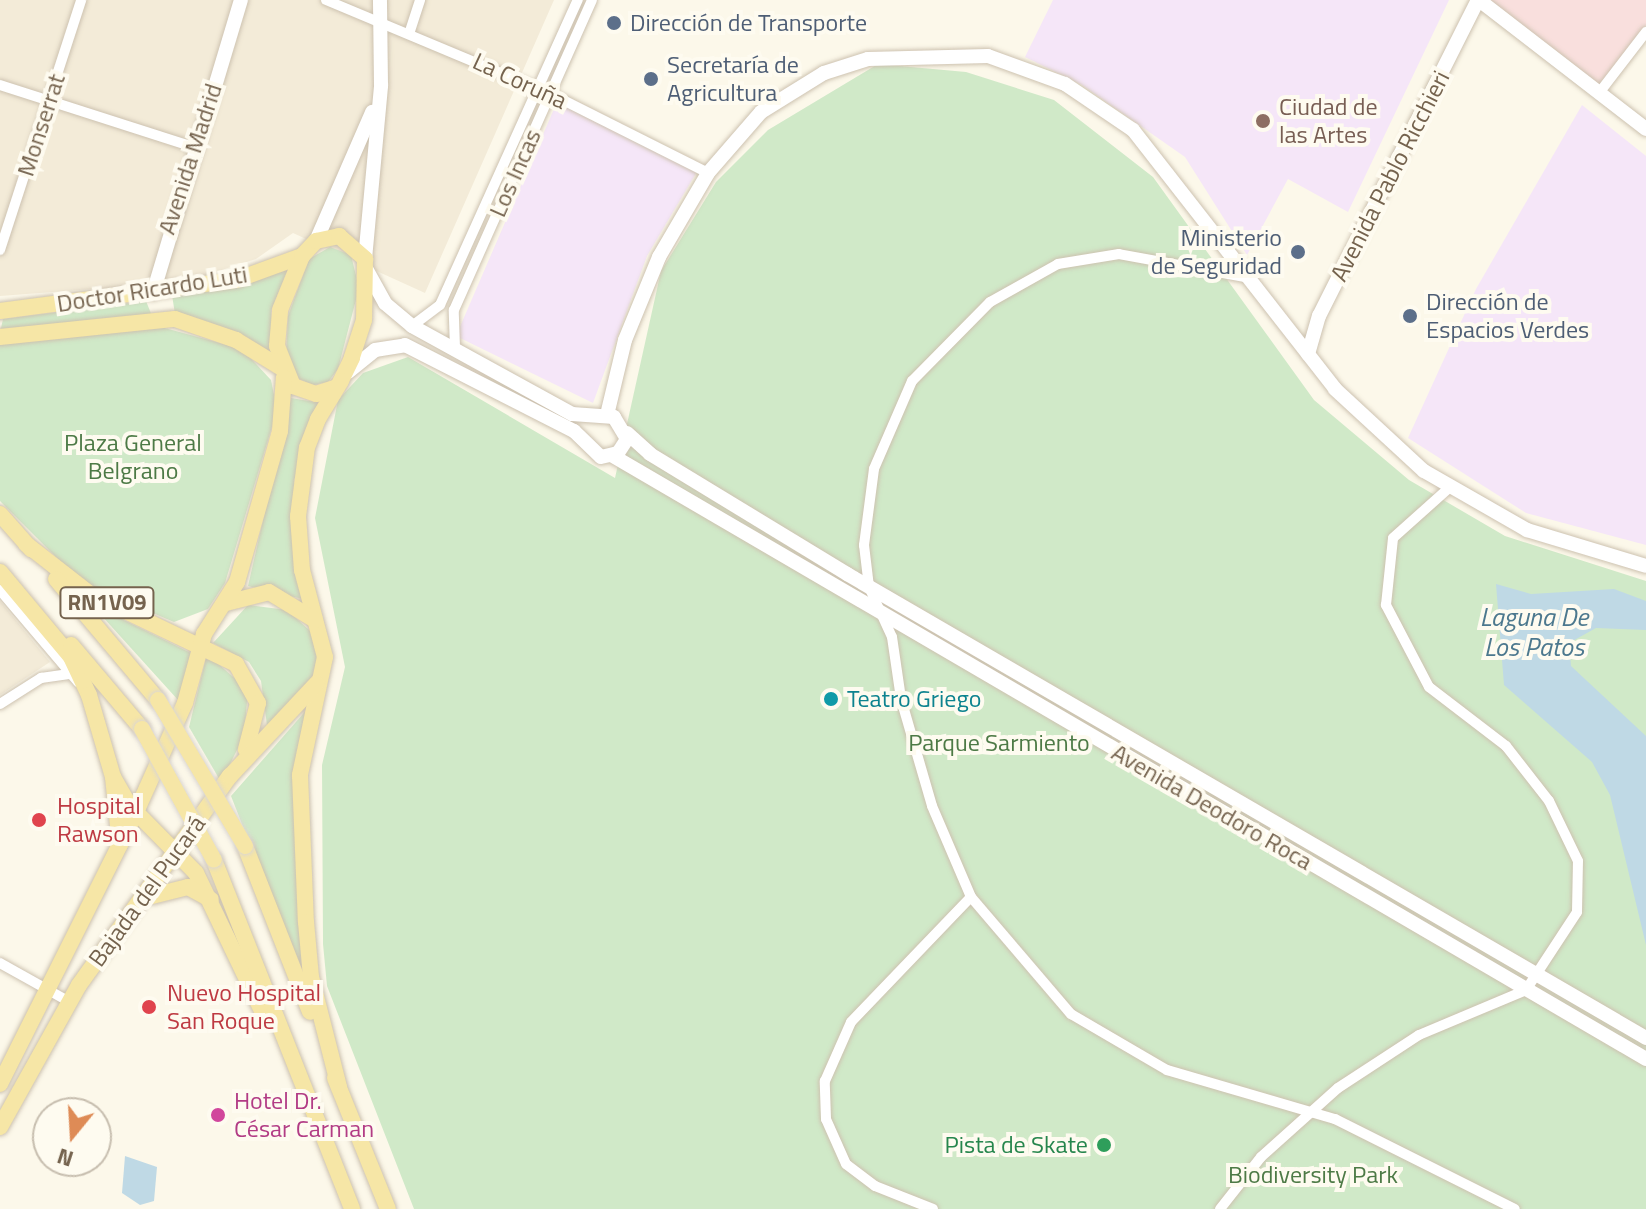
<!DOCTYPE html>
<meta charset="utf-8">
<style>
body{margin:0}
#map{position:relative;width:1646px;height:1209px;overflow:hidden;background:#fcf8ea;font-family:"Titillium Web",sans-serif}
div>[style]{position:absolute}
[style*='--x']{left:calc(var(--x)*1px);top:calc(var(--y)*1px);width:calc(var(--w)*1px);rotate:calc(var(--a)*1deg)}
.residential>*{inset:0;background:#f3ebd8}
.education>*{inset:0;background:#f5e6f8}
.medical>*{inset:0;background:#f9dfdd}
.green>*{inset:0;background:#d0e9c8}
.water>*{inset:0;background:#bfd9e5}
.roads{filter:drop-shadow(0 0 2px #cdc2b0) drop-shadow(0 0 2px #cdc2b0)}
.minor>*{height:10px;margin:-5px;padding:0 5px;transform-origin:5px;border-radius:5px;background:#fff}
.secondary>*{height:14px;margin:-7px;padding:0 7px;transform-origin:7px;border-radius:7px;background:#fff}
.primary>*{height:16px;margin:-8px;padding:0 8px;transform-origin:8px;border-radius:8px;background:#f6e6a6}
.bridges{filter:drop-shadow(0 0 2px #dbd6d1) drop-shadow(0 0 2px #dbd6d1)}
.primary-bridge>*{height:16px;margin:-8px;padding:0 8px;transform-origin:8px;border-radius:8px;background:#f6e6a6}
.dots>*{width:22px;height:22px;translate:-50% -50%;box-sizing:border-box;border:4px solid #fefbf0;border-radius:50%}
span{translate:-50% -50%;white-space:nowrap;text-align:center;line-height:1.15;-webkit-text-stroke:8px #fefbf0;paint-order:stroke}
.shield-label span{padding:2px 6px;background:#fefbf0;border:2px solid;border-radius:6px;-webkit-text-stroke-width:0}
.shield-label{font-size:22px;color:#75634e;font-weight:700}
.service-label{font-size:24px;color:#4e5e75}
.left{translate:0 -50%;text-align:left}
.right{translate:-100% -50%;text-align:right}
.street-label{font-size:24px;color:#75634e}
.education-label{font-size:24px;color:#785e54}
.park-label{font-size:24px;color:#4d7a46}
.culture-label{font-size:24px;color:#0d838f}
.health-label{font-size:24px;color:#be3a42}
.hotel-label{font-size:24px;color:#b23c85}
.leisure-label{font-size:24px;color:#27864d}
.water-label{font-size:26px;color:#4c788e;font-style:italic}
.north{position:absolute;left:32px;top:1097px;width:80px;height:80px;box-sizing:border-box;background:#fefbf0;border:2px solid #c7beaf;border-radius:50%;rotate:198deg;font-size:22px;font-weight:700;line-height:32px;text-align:center;color:#75634e}
.north::after{content:'';display:block;margin:auto;width:28px;height:36px;background:#de8b56;clip-path:polygon(50% 0,100% 100%,50% 72%,0 100%)}
</style>
<div id="map">
<div class="residential">
<i style="clip-path:polygon(0 0,554px 0,425px 293px,293px 233px,256px 259px,184px 282px,0 296px)"></i>
<i style="clip-path:polygon(0 601px,50px 662px,0 695px)"></i>
</div>
<div class="education">
<i style="clip-path:polygon(1053px 0,1449px 0,1348px 212px,1288px 179px,1247px 255px,1185px 157px,1082px 85px,1025px 57px)"></i>
<i style="clip-path:polygon(557px 102px,698px 170px,647px 256px,593px 403px,456px 336px)"></i>
<i style="clip-path:polygon(1582px 105px,1646px 156px,1646px 545px,1526px 513px,1408px 438px,1476px 289px)"></i>
</div>
<div class="medical">
<i style="clip-path:polygon(1490px 0,1646px 0,1646px 25px,1598px 86px)"></i>
</div>
<div class="green">
<i style="clip-path:polygon(878px 64px,966px 72px,1054px 100px,1153px 177px,1314px 400px,1409px 480px,1505px 536px,1646px 581px,1646px 1209px,414px 1209px,327px 986px,323px 944px,322px 765px,345px 667px,315px 518px,338px 400px,363px 373px,408px 357px,615px 478px,661px 271px,716px 182px,768px 130px)"></i>
<i style="clip-path:polygon(330px 247px,351px 255px,359px 288px,338px 369px,328px 382px,313px 385px,295px 377px,286px 358px,288px 316px,309px 259px)"></i>
<i style="clip-path:polygon(290px 264px,271px 311px,273px 355px,175px 314px,172px 295px)"></i>
<i style="clip-path:polygon(146px 301px,152px 316px,0 333px,3px 319px)"></i>
<i style="clip-path:polygon(161px 327px,242px 349px,271px 380px,277px 410px,225px 583px,208px 609px,174px 622px,82px 583px,0 501px,0 342px)"></i>
<i style="clip-path:polygon(291px 398px,321px 403px,294px 480px,303px 599px,248px 586px)"></i>
<i style="clip-path:polygon(91px 604px,191px 653px,178px 700px)"></i>
<i style="clip-path:polygon(248px 605px,287px 610px,318px 638px,321px 650px,311px 682px,267px 725px,261px 681px,249px 662px,213px 643px)"></i>
<i style="clip-path:polygon(207px 654px,248px 690px,244px 736px,221px 782px,189px 727px)"></i>
<i style="clip-path:polygon(310px 706px,299px 755px,308px 993px,231px 796px)"></i>
</div>
<div class="water">
<i style="clip-path:polygon(1496px 584px,1531px 594px,1614px 589px,1646px 601px,1646px 630px,1596px 628px,1569px 643px,1571px 666px,1646px 736px,1646px 945px,1610px 795px,1592px 762px,1504px 685px)"></i>
<i style="clip-path:polygon(125px 1156px,157px 1167px,154px 1201px,140px 1205px,122px 1193px)"></i>
</div>
<div class="roads">
<div class="minor">
<i style="--x:326;--y:0;--w:244;--a:22.7"></i>
<i style="--x:551;--y:94;--w:176;--a:26.7"></i>
<i style="--x:410;--y:31;--w:33;--a:-72"></i>
<i style="--x:0;--y:85;--w:203;--a:17.8"></i>
<i style="--x:1599;--y:93;--w:77;--a:-52.4"></i>
<i style="--x:0;--y:250;--w:263;--a:-72"></i>
<i style="--x:1245;--y:277;--w:128;--a:-169.7"></i>
<i style="--x:1119;--y:254;--w:62;--a:170.7"></i>
<i style="--x:1058;--y:264;--w:78;--a:150.8"></i>
<i style="--x:990;--y:302;--w:111;--a:134.6"></i>
<i style="--x:912;--y:381;--w:96;--a:113.4"></i>
<i style="--x:874;--y:469;--w:77;--a:97.5"></i>
<i style="--x:864;--y:545;--w:42;--a:83.2"></i>
<i style="--x:869;--y:587;--w:55;--a:65.3"></i>
<i style="--x:892;--y:637;--w:63;--a:81.7"></i>
<i style="--x:901;--y:699;--w:111;--a:73.8"></i>
<i style="--x:932;--y:806;--w:99;--a:66.8"></i>
<i style="--x:971;--y:897;--w:154;--a:49.5"></i>
<i style="--x:1071;--y:1014;--w:111;--a:30.3"></i>
<i style="--x:1167;--y:1070;--w:175;--a:16.3"></i>
<i style="--x:1335;--y:1119;--w:201;--a:26.6"></i>
<i style="--x:412;--y:326;--w:35;--a:-37"></i>
<i style="--x:440;--y:305;--w:335;--a:-65.7"></i>
<i style="--x:455;--y:348;--w:38;--a:-92"></i>
<i style="--x:454;--y:310;--w:339;--a:-66"></i>
<i style="--x:0;--y:590;--w:121;--a:49.7"></i>
<i style="--x:0;--y:704;--w:49;--a:-32.4"></i>
<i style="--x:41;--y:678;--w:30;--a:-8"></i>
<i style="--x:0;--y:963;--w:78;--a:29.2"></i>
<i style="--x:933;--y:1209;--w:62;--a:-158.4"></i>
<i style="--x:875;--y:1186;--w:36;--a:-143"></i>
<i style="--x:846;--y:1164;--w:49;--a:-114"></i>
<i style="--x:826;--y:1119;--w:38;--a:-92"></i>
<i style="--x:825;--y:1081;--w:64;--a:-66.2"></i>
<i style="--x:851;--y:1022;--w:173;--a:-46.2"></i>
<i style="--x:1220;--y:1209;--w:66;--a:-51.7"></i>
<i style="--x:1261;--y:1157;--w:103;--a:-41.9"></i>
<i style="--x:1338;--y:1088;--w:97;--a:-33.2"></i>
<i style="--x:1419;--y:1035;--w:116;--a:-22.8"></i>
<i style="--x:1526;--y:990;--w:93;--a:-56.8"></i>
<i style="--x:1577;--y:912;--w:51;--a:-88.9"></i>
<i style="--x:1578;--y:861;--w:67;--a:-115.8"></i>
<i style="--x:1549;--y:801;--w:70;--a:-128"></i>
<i style="--x:1506;--y:746;--w:97;--a:-142.5"></i>
<i style="--x:1429;--y:687;--w:93;--a:-117.7"></i>
<i style="--x:1386;--y:605;--w:67;--a:-84"></i>
<i style="--x:1393;--y:538;--w:75;--a:-41.8"></i>
</div>
<div class="secondary">
<i style="--x:1479;--y:0;--w:211;--a:37.7"></i>
<i style="--x:316;--y:241;--w:141;--a:-66.5"></i>
<i style="--x:365;--y:259;--w:175;--a:-84.7"></i>
<i style="--x:381;--y:85;--w:85;--a:-90.7"></i>
<i style="--x:153;--y:293;--w:306;--a:-73.3"></i>
<i style="--x:1308;--y:354;--w:40;--a:-74"></i>
<i style="--x:1319;--y:316;--w:354;--a:-63.3"></i>
<i style="--x:348;--y:372;--w:35;--a:-39"></i>
<i style="--x:375;--y:350;--w:30;--a:-9"></i>
<i style="--x:405;--y:345;--w:190;--a:27"></i>
<i style="--x:574;--y:431;--w:37;--a:44"></i>
<i style="--x:601;--y:457;--w:17;--a:-13"></i>
<i style="--x:618;--y:453;--w:17;--a:-57"></i>
<i style="--x:627;--y:439;--w:26;--a:-121"></i>
<i style="--x:614;--y:417;--w:42;--a:-175.9"></i>
<i style="--x:572;--y:414;--w:183;--a:-151.2"></i>
<i style="--x:412;--y:326;--w:35;--a:-140"></i>
<i style="--x:385;--y:303;--w:38;--a:-119"></i>
<i style="--x:607;--y:415;--w:77;--a:-76.5"></i>
<i style="--x:625;--y:340;--w:90;--a:-67.7"></i>
<i style="--x:659;--y:257;--w:97;--a:-59.7"></i>
<i style="--x:708;--y:173;--w:81;--a:-49"></i>
<i style="--x:761;--y:112;--w:74;--a:-31.8"></i>
<i style="--x:824;--y:73;--w:46;--a:-17.7"></i>
<i style="--x:868;--y:59;--w:120;--a:-1.4"></i>
<i style="--x:988;--y:56;--w:82;--a:20"></i>
<i style="--x:1065;--y:84;--w:82;--a:34.1"></i>
<i style="--x:1133;--y:130;--w:328;--a:52"></i>
<i style="--x:1335;--y:389;--w:121;--a:42.7"></i>
<i style="--x:1424;--y:471;--w:119;--a:29.8"></i>
<i style="--x:1527;--y:530;--w:124;--a:16.8"></i>
<i style="--x:627;--y:433;--w:31;--a:42"></i>
<i style="--x:650;--y:454;--w:231;--a:31.3"></i>
<i style="--x:847;--y:574;--w:924;--a:30.14"></i>
<i style="--x:613;--y:456;--w:1196;--a:30.27"></i>
</div>
<div class="primary">
<i style="--x:0;--y:311;--w:238;--a:-7.5"></i>
<i style="--x:236;--y:280;--w:70;--a:-20"></i>
<i style="--x:0;--y:337;--w:176;--a:-5.9"></i>
<i style="--x:175;--y:319;--w:65;--a:19"></i>
<i style="--x:236;--y:340;--w:52;--a:31.5"></i>
<i style="--x:337;--y:387;--w:22;--a:162"></i>
<i style="--x:316;--y:394;--w:24;--a:-161"></i>
<i style="--x:293;--y:386;--w:43;--a:-111.8"></i>
<i style="--x:277;--y:346;--w:36;--a:-85"></i>
<i style="--x:280;--y:310;--w:58;--a:-67.8"></i>
<i style="--x:302;--y:256;--w:21;--a:-47"></i>
<i style="--x:316;--y:241;--w:24;--a:-12"></i>
<i style="--x:339;--y:236;--w:35;--a:41"></i>
<i style="--x:365;--y:259;--w:61;--a:90.9"></i>
<i style="--x:364;--y:320;--w:40;--a:108"></i>
<i style="--x:352;--y:358;--w:25;--a:116"></i>
<i style="--x:341;--y:381;--w:44;--a:121.2"></i>
<i style="--x:318;--y:419;--w:30;--a:111"></i>
<i style="--x:307;--y:447;--w:70;--a:97.4"></i>
<i style="--x:298;--y:516;--w:54;--a:85.8"></i>
<i style="--x:302;--y:570;--w:90;--a:75.2"></i>
<i style="--x:325;--y:657;--w:121;--a:102"></i>
<i style="--x:300;--y:775;--w:147;--a:87.7"></i>
<i style="--x:306;--y:922;--w:55;--a:84.8"></i>
<i style="--x:311;--y:977;--w:114;--a:75.7"></i>
<i style="--x:0;--y:514;--w:47;--a:48.5"></i>
<i style="--x:26;--y:544;--w:81;--a:38"></i>
<i style="--x:90;--y:594;--w:162;--a:25.6"></i>
<i style="--x:236;--y:664;--w:45;--a:60.6"></i>
<i style="--x:258;--y:703;--w:48;--a:104.6"></i>
<i style="--x:0;--y:572;--w:111;--a:50.1"></i>
<i style="--x:71;--y:657;--w:42;--a:64.7"></i>
<i style="--x:89;--y:695;--w:85;--a:73.7"></i>
<i style="--x:113;--y:777;--w:68;--a:84.1"></i>
<i style="--x:56;--y:579;--w:158;--a:49.9"></i>
<i style="--x:226;--y:603;--w:44;--a:-14.3"></i>
<i style="--x:269;--y:592;--w:54;--a:31.3"></i>
<i style="--x:71;--y:645;--w:110;--a:49.8"></i>
<i style="--x:113;--y:777;--w:32;--a:60"></i>
<i style="--x:129;--y:805;--w:95;--a:45.4"></i>
<i style="--x:196;--y:873;--w:160;--a:64.4"></i>
<i style="--x:245;--y:846;--w:178;--a:68.6"></i>
<i style="--x:214;--y:860;--w:375;--a:68.4"></i>
<i style="--x:152;--y:896;--w:37;--a:-14"></i>
<i style="--x:188;--y:887;--w:26;--a:29"></i>
<i style="--x:335;--y:1078;--w:141;--a:68"></i>
<i style="--x:0;--y:1084;--w:304;--a:-63.4"></i>
<i style="--x:136;--y:812;--w:120;--a:-65.8"></i>
<i style="--x:185;--y:703;--w:72;--a:-74.6"></i>
<i style="--x:204;--y:634;--w:62;--a:-57.6"></i>
<i style="--x:237;--y:582;--w:157;--a:-74.1"></i>
<i style="--x:280;--y:431;--w:54;--a:-85.8"></i>
<i style="--x:0;--y:1127;--w:162;--a:-60.9"></i>
<i style="--x:79;--y:985;--w:258;--a:-54.2"></i>
<i style="--x:230;--y:776;--w:127;--a:-46.9"></i>
</div>
</div>
<div class="bridges">
<div class="primary-bridge">
<i style="--x:158;--y:700;--w:170;--a:59.2"></i>
<i style="--x:142;--y:729;--w:149;--a:61.2"></i>
</div>
</div>
<div class="dots">
<i style="left:614px;top:23px;background:#5c6f8a"></i>
<i style="left:651px;top:79px;background:#5c6f8a"></i>
<i style="left:1263px;top:121px;background:#8d6e63"></i>
<i style="left:1298px;top:252px;background:#5c6f8a"></i>
<i style="left:1410px;top:316px;background:#5c6f8a"></i>
<i style="left:831px;top:699px;background:#0f9aa8"></i>
<i style="left:39px;top:820px;background:#e0444e"></i>
<i style="left:149px;top:1007px;background:#e0444e"></i>
<i style="left:218px;top:1115px;background:#d1479c"></i>
<i style="left:1104px;top:1145px;background:#2e9e5b"></i>
</div>
<div class="shield-label">
<span style="left:107px;top:603px">RN1V09</span>
</div>
<div class="service-label">
<span class="left" style="left:630px;top:23px">Dirección de Transporte</span>
<span class="left" style="left:667px;top:79px">Secretaría de<br>Agricultura</span>
<span class="right" style="left:1282px;top:252px">Ministerio<br>de Seguridad</span>
<span class="left" style="left:1426px;top:316px">Dirección de<br>Espacios Verdes</span>
</div>
<div class="street-label">
<span style="left:520px;top:81px;rotate:25deg">La Coruña</span>
<span style="left:41px;top:125px;rotate:-72deg">Monserrat</span>
<span style="left:190px;top:159px;rotate:-72deg">Avenida Madrid</span>
<span style="left:515px;top:173px;rotate:-66deg">Los Incas</span>
<span style="left:1390px;top:176px;rotate:-63deg">Avenida Pablo Ricchieri</span>
<span style="left:152px;top:289px;rotate:-9deg">Doctor Ricardo Luti</span>
<span style="left:1212px;top:807px;rotate:30deg">Avenida Deodoro Roca</span>
<span style="left:147px;top:891px;rotate:-54deg">Bajada del Pucará</span>
</div>
<div class="education-label">
<span class="left" style="left:1279px;top:121px">Ciudad de<br>las Artes</span>
</div>
<div class="park-label">
<span style="left:133px;top:457px">Plaza General<br>Belgrano</span>
<span style="left:999px;top:743px">Parque Sarmiento</span>
<span style="left:1313px;top:1175px">Biodiversity Park</span>
</div>
<div class="culture-label">
<span class="left" style="left:847px;top:699px">Teatro Griego</span>
</div>
<div class="health-label">
<span class="left" style="left:57px;top:820px">Hospital<br>Rawson</span>
<span class="left" style="left:167px;top:1007px">Nuevo Hospital<br>San Roque</span>
</div>
<div class="hotel-label">
<span class="left" style="left:234px;top:1115px">Hotel Dr.<br>César Carman</span>
</div>
<div class="leisure-label">
<span class="right" style="left:1088px;top:1145px">Pista de Skate</span>
</div>
<div class="water-label">
<span style="left:1534px;top:632px">Laguna De<br>Los Patos</span>
</div>
<div class="north">N</div>
</div>
